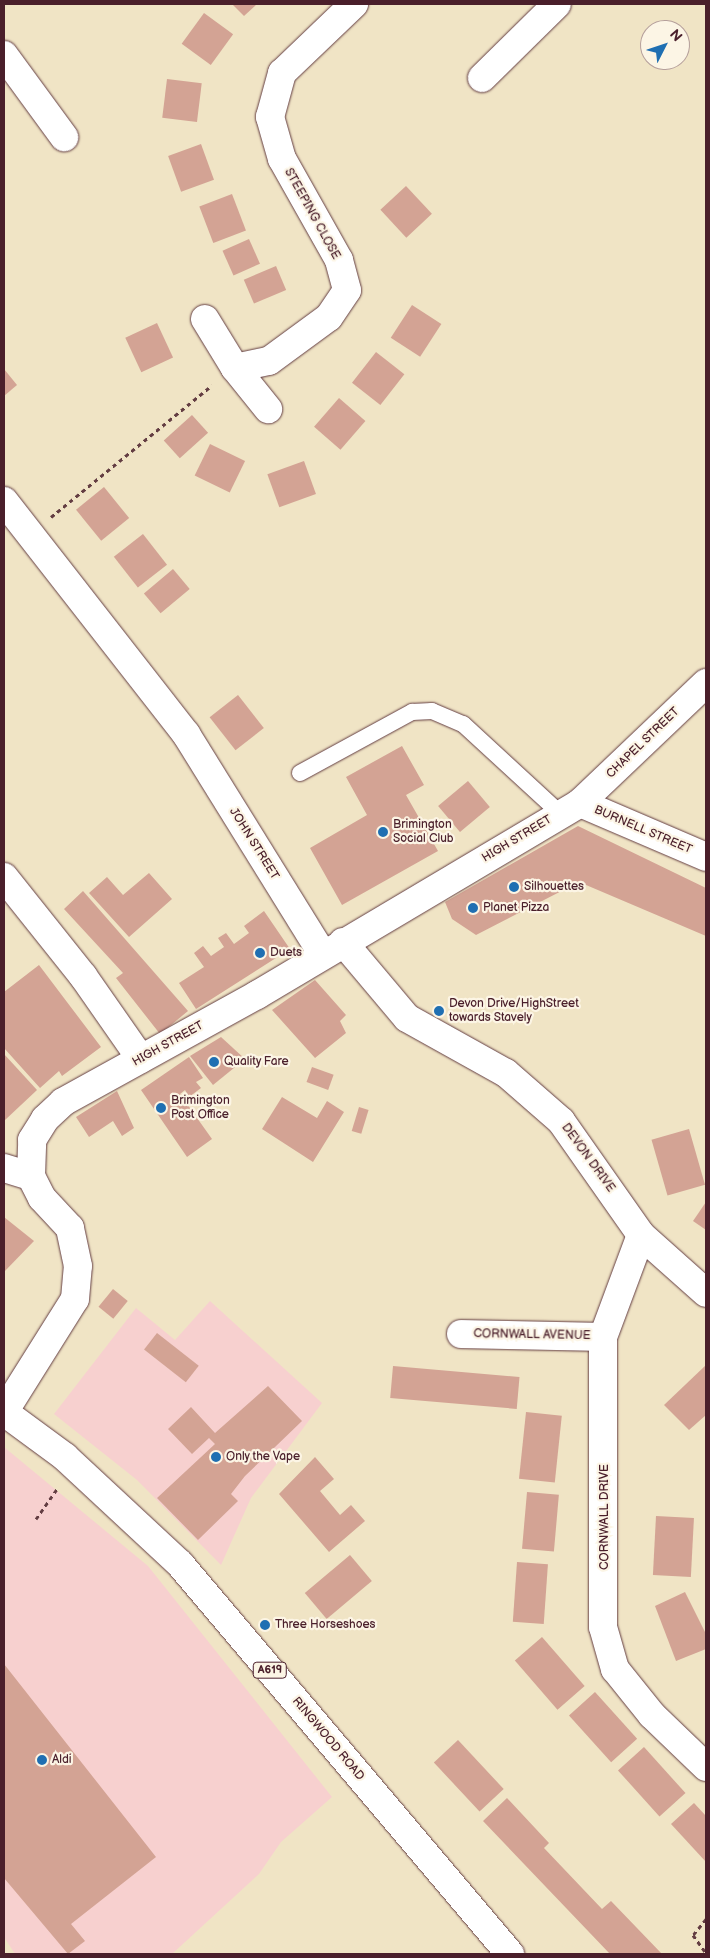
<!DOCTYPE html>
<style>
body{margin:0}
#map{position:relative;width:710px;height:1958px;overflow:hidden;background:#f0e4c5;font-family:"Balsamiq Sans",sans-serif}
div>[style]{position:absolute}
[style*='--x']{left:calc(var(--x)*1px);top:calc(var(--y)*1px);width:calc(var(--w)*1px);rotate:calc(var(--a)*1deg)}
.built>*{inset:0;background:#f7d0cf}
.building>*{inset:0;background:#d3a394;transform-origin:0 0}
.path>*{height:3px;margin-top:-1.5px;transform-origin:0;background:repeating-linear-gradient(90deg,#633d42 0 4px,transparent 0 8px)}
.roads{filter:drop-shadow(0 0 1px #633d42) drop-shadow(0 0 1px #633d42)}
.lane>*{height:16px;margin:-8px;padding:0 8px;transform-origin:8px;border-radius:8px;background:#fff}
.street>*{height:28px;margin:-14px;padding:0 14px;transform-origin:14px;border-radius:14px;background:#fff}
.secondary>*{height:28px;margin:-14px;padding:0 14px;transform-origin:14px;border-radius:14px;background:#fff}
.highway>*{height:28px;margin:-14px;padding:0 14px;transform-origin:14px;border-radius:14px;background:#fff}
.dots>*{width:14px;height:14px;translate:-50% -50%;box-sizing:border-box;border:2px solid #fcf5e5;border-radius:50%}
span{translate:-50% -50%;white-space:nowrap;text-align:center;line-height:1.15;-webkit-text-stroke:4.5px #fcf5e5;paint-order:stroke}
.shield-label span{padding:1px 4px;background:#fcf5e5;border:1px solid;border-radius:4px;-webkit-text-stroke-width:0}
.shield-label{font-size:11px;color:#4a1f2b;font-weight:700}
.street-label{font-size:12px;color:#4a1f2b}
.poi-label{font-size:12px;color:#4a1f2b}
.left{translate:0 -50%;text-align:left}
.frame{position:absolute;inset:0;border:5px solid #4a1f2b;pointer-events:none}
.north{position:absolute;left:640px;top:20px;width:50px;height:50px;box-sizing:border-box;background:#fcf5e5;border:1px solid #b59f9b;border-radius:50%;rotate:49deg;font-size:14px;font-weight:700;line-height:20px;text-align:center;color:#4a1f2b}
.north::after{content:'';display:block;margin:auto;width:18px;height:22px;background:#1f6fb2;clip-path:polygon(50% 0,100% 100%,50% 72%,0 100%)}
</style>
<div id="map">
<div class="built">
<i style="clip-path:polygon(210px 1301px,322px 1403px,251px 1498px,221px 1565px,137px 1480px,54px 1414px,136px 1308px,175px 1340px)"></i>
<i style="clip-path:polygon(4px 1447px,148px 1566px,332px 1797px,281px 1842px,259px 1874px,172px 1954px,15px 1954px,4px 1937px)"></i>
</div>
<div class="building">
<i style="clip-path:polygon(232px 4px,257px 4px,244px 16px)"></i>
<i style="left:204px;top:13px;width:36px;height:38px;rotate:36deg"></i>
<i style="left:167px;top:79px;width:35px;height:39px;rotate:7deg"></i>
<i style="left:201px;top:144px;width:38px;height:35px;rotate:70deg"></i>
<i style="left:406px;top:186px;width:38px;height:35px;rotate:47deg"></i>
<i style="left:232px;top:194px;width:39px;height:35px;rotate:69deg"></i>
<i style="left:249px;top:239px;width:27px;height:29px;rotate:66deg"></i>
<i style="left:276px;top:266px;width:26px;height:35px;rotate:67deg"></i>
<i style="left:412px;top:305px;width:35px;height:39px;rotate:33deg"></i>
<i style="left:157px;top:323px;width:38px;height:35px;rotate:65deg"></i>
<i style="left:376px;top:352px;width:36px;height:39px;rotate:38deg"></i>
<i style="clip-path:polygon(4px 369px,17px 385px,4px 396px)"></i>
<i style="left:339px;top:398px;width:35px;height:38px;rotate:41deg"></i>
<i style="left:192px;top:415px;width:24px;height:38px;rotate:48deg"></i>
<i style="left:210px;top:444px;width:39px;height:35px;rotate:26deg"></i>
<i style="left:304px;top:461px;width:35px;height:39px;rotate:70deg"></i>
<i style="left:104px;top:487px;width:40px;height:36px;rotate:51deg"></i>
<i style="left:143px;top:534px;width:39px;height:37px;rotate:52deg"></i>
<i style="left:173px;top:569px;width:26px;height:38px;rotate:50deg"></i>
<i style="left:238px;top:695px;width:42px;height:36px;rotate:52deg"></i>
<i style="clip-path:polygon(402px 746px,424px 785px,406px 795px,438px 851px,342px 905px,310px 848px,367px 815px,346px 777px)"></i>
<i style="left:468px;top:781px;width:34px;height:39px;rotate:50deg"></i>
<i style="clip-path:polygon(578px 826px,706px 888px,706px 936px,579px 882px,476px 935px,452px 919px,445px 902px)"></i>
<i style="clip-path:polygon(149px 873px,172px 899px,129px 937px,89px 893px,107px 877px,123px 895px)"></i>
<i style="clip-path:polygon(83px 891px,188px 1011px,160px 1034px,116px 978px,123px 973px,64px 909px)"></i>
<i style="clip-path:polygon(264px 911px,290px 949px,196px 1009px,179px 983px,204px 967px,194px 953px,203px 946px,211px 956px,224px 947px,218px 938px,226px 933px,234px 944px,249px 933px,244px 926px)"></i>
<i style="clip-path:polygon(39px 965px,101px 1047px,62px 1076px,59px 1071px,40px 1088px,4px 1048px,4px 992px)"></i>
<i style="clip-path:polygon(315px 980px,346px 1015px,340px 1021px,346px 1033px,315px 1058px,272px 1010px)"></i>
<i style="clip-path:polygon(221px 1037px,245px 1059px,213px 1085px,190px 1056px)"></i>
<i style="clip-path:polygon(4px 1054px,37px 1090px,4px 1121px)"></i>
<i style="clip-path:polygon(189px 1057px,203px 1078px,196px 1082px,201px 1088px,189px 1097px,185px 1090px,180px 1094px,212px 1139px,187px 1157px,141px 1090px)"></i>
<i style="left:312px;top:1067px;width:23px;height:16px;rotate:20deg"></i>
<i style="clip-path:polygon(117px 1091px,134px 1128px,122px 1136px,113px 1121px,89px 1137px,76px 1117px)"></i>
<i style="clip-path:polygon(282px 1097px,317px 1118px,327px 1101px,344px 1112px,313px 1162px,262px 1129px)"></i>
<i style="left:359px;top:1107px;width:10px;height:25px;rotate:17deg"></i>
<i style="left:689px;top:1129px;width:58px;height:39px;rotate:74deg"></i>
<i style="clip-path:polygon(706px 1202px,706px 1230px,693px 1221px)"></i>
<i style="clip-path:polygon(4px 1217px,34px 1241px,4px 1272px)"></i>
<i style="left:113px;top:1289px;width:19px;height:23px;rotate:39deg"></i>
<i style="left:157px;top:1333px;width:53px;height:21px;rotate:38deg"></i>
<i style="clip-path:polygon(706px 1365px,706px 1415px,689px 1430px,664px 1405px)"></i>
<i style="left:393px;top:1366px;width:127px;height:32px;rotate:5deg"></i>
<i style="clip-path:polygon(268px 1386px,302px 1421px,245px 1476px,231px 1494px,238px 1501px,198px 1540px,157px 1498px,215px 1444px,209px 1438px,192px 1454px,168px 1429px,191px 1407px,215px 1433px)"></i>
<i style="left:526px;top:1412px;width:36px;height:67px;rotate:6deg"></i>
<i style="clip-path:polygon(315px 1457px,334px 1479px,320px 1491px,340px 1515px,351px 1505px,365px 1521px,329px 1552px,279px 1494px)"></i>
<i style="left:527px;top:1492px;width:32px;height:57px;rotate:5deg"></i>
<i style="left:656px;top:1516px;width:38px;height:59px;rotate:3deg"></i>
<i style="left:350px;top:1555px;width:34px;height:59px;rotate:50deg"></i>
<i style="left:517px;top:1562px;width:31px;height:60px;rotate:4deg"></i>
<i style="clip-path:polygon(685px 1592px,706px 1634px,706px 1649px,676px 1661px,655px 1606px)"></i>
<i style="left:542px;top:1637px;width:65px;height:36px;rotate:49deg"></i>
<i style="clip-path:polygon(4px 1664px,156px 1857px,71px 1924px,85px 1941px,68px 1954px,4px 1878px)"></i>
<i style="left:595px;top:1692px;width:63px;height:35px;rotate:48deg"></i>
<i style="left:458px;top:1740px;width:67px;height:33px;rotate:47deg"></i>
<i style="left:644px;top:1747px;width:62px;height:35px;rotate:48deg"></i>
<i style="clip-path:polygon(507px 1798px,549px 1843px,544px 1848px,602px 1909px,611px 1901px,662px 1954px,610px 1954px,483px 1821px)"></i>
<i style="clip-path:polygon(694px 1803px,706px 1816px,706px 1862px,671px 1824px)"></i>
</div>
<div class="path">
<i style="--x:51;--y:517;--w:208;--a:-39.3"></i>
<i style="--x:36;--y:1519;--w:37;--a:-55"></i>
<i style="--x:706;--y:1919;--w:21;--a:129"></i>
<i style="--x:693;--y:1935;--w:22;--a:54"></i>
</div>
<div class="roads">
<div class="lane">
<i style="--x:300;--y:773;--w:128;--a:-28.6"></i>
<i style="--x:412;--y:712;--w:20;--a:-3"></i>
<i style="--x:432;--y:711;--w:34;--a:23"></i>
<i style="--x:463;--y:724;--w:133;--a:42.6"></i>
</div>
<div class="street">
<i style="--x:4;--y:55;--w:102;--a:53.8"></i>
<i style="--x:482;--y:78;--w:105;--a:-44.6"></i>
<i style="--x:205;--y:319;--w:57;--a:58.5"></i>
<i style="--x:235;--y:368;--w:35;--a:-12"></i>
<i style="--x:269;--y:361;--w:74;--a:-36.3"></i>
<i style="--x:329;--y:317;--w:32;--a:-56"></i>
<i style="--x:347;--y:290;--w:31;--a:-105"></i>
<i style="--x:339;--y:260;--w:116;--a:-119.4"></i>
<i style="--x:282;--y:159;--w:44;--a:-105.9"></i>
<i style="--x:270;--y:117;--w:46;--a:-74.7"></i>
<i style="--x:282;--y:73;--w:100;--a:-43.8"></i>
<i style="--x:235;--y:368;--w:53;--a:51.2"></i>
<i style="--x:4;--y:501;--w:296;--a:52"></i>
<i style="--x:186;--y:734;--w:258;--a:58.2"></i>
<i style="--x:580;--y:803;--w:137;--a:23.2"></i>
<i style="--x:4;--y:877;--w:127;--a:51.4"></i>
<i style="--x:83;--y:976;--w:101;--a:55.1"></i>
<i style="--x:343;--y:942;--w:99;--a:49.9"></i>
<i style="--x:407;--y:1018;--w:113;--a:29.1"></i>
<i style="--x:506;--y:1073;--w:73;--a:41.1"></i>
<i style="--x:561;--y:1121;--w:139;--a:54.9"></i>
<i style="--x:641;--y:1235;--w:87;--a:41.7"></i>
<i style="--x:4;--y:1168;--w:28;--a:17"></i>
<i style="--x:641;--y:1235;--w:109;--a:110.4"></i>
<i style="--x:603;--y:1337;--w:290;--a:90"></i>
<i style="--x:603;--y:1627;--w:44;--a:74.1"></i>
<i style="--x:615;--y:1669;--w:59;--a:51.2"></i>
<i style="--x:652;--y:1715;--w:75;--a:43.9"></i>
<i style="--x:461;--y:1334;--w:142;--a:1.2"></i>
</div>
<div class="secondary">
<i style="--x:4;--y:1412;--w:133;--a:-57.9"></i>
<i style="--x:75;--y:1299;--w:33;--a:-85"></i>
<i style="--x:78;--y:1266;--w:39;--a:-102"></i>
<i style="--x:70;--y:1228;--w:41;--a:-133"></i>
<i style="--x:42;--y:1198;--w:25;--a:-117"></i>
<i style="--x:31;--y:1176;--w:36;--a:-88"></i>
<i style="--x:32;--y:1140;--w:25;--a:-58"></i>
<i style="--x:45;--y:1119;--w:25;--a:-43"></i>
<i style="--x:63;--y:1102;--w:222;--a:-28.9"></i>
<i style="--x:257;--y:995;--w:376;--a:-30.7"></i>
<i style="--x:580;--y:803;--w:174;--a:-43.6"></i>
</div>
<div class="highway">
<i style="--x:4;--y:1412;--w:76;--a:36.4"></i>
<i style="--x:65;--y:1457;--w:157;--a:42.9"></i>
<i style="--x:180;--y:1564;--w:511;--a:49.76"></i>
</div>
</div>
<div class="dots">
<i style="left:383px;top:832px;background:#1f6fb2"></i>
<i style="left:514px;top:887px;background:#1f6fb2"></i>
<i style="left:473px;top:908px;background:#1f6fb2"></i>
<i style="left:260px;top:953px;background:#1f6fb2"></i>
<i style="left:439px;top:1011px;background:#1f6fb2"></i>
<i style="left:214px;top:1062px;background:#1f6fb2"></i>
<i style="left:161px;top:1108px;background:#1f6fb2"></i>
<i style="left:216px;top:1457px;background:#1f6fb2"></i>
<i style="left:265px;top:1625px;background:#1f6fb2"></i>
<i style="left:42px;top:1760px;background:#1f6fb2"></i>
</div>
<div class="shield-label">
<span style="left:270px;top:1670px">A619</span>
</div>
<div class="street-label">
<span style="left:312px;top:214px;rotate:61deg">STEEPING CLOSE</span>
<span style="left:643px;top:743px;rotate:-44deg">CHAPEL STREET</span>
<span style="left:643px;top:830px;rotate:23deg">BURNELL STREET</span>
<span style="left:517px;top:839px;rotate:-31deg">HIGH STREET</span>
<span style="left:254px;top:844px;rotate:58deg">JOHN STREET</span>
<span style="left:168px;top:1044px;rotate:-29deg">HIGH STREET</span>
<span style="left:588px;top:1158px;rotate:54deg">DEVON DRIVE</span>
<span style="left:532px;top:1335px;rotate:1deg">CORNWALL AVENUE</span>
<span style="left:605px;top:1517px;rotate:-90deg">CORNWALL DRIVE</span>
<span style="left:328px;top:1739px;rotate:50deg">RINGWOOD ROAD</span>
</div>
<div class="poi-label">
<span class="left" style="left:393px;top:832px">Brimington<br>Social Club</span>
<span class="left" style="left:524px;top:887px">Silhouettes</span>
<span class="left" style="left:483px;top:908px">Planet Pizza</span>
<span class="left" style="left:270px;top:953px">Duets</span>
<span class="left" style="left:449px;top:1011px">Devon Drive/HighStreet<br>towards Stavely</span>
<span class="left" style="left:224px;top:1062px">Quality Fare</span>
<span class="left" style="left:171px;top:1108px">Brimington<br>Post Office</span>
<span class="left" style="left:226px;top:1457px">Only the Vape</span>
<span class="left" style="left:275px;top:1625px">Three Horseshoes</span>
<span class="left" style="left:52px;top:1760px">Aldi</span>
</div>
<div class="frame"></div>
<div class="north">N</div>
</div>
